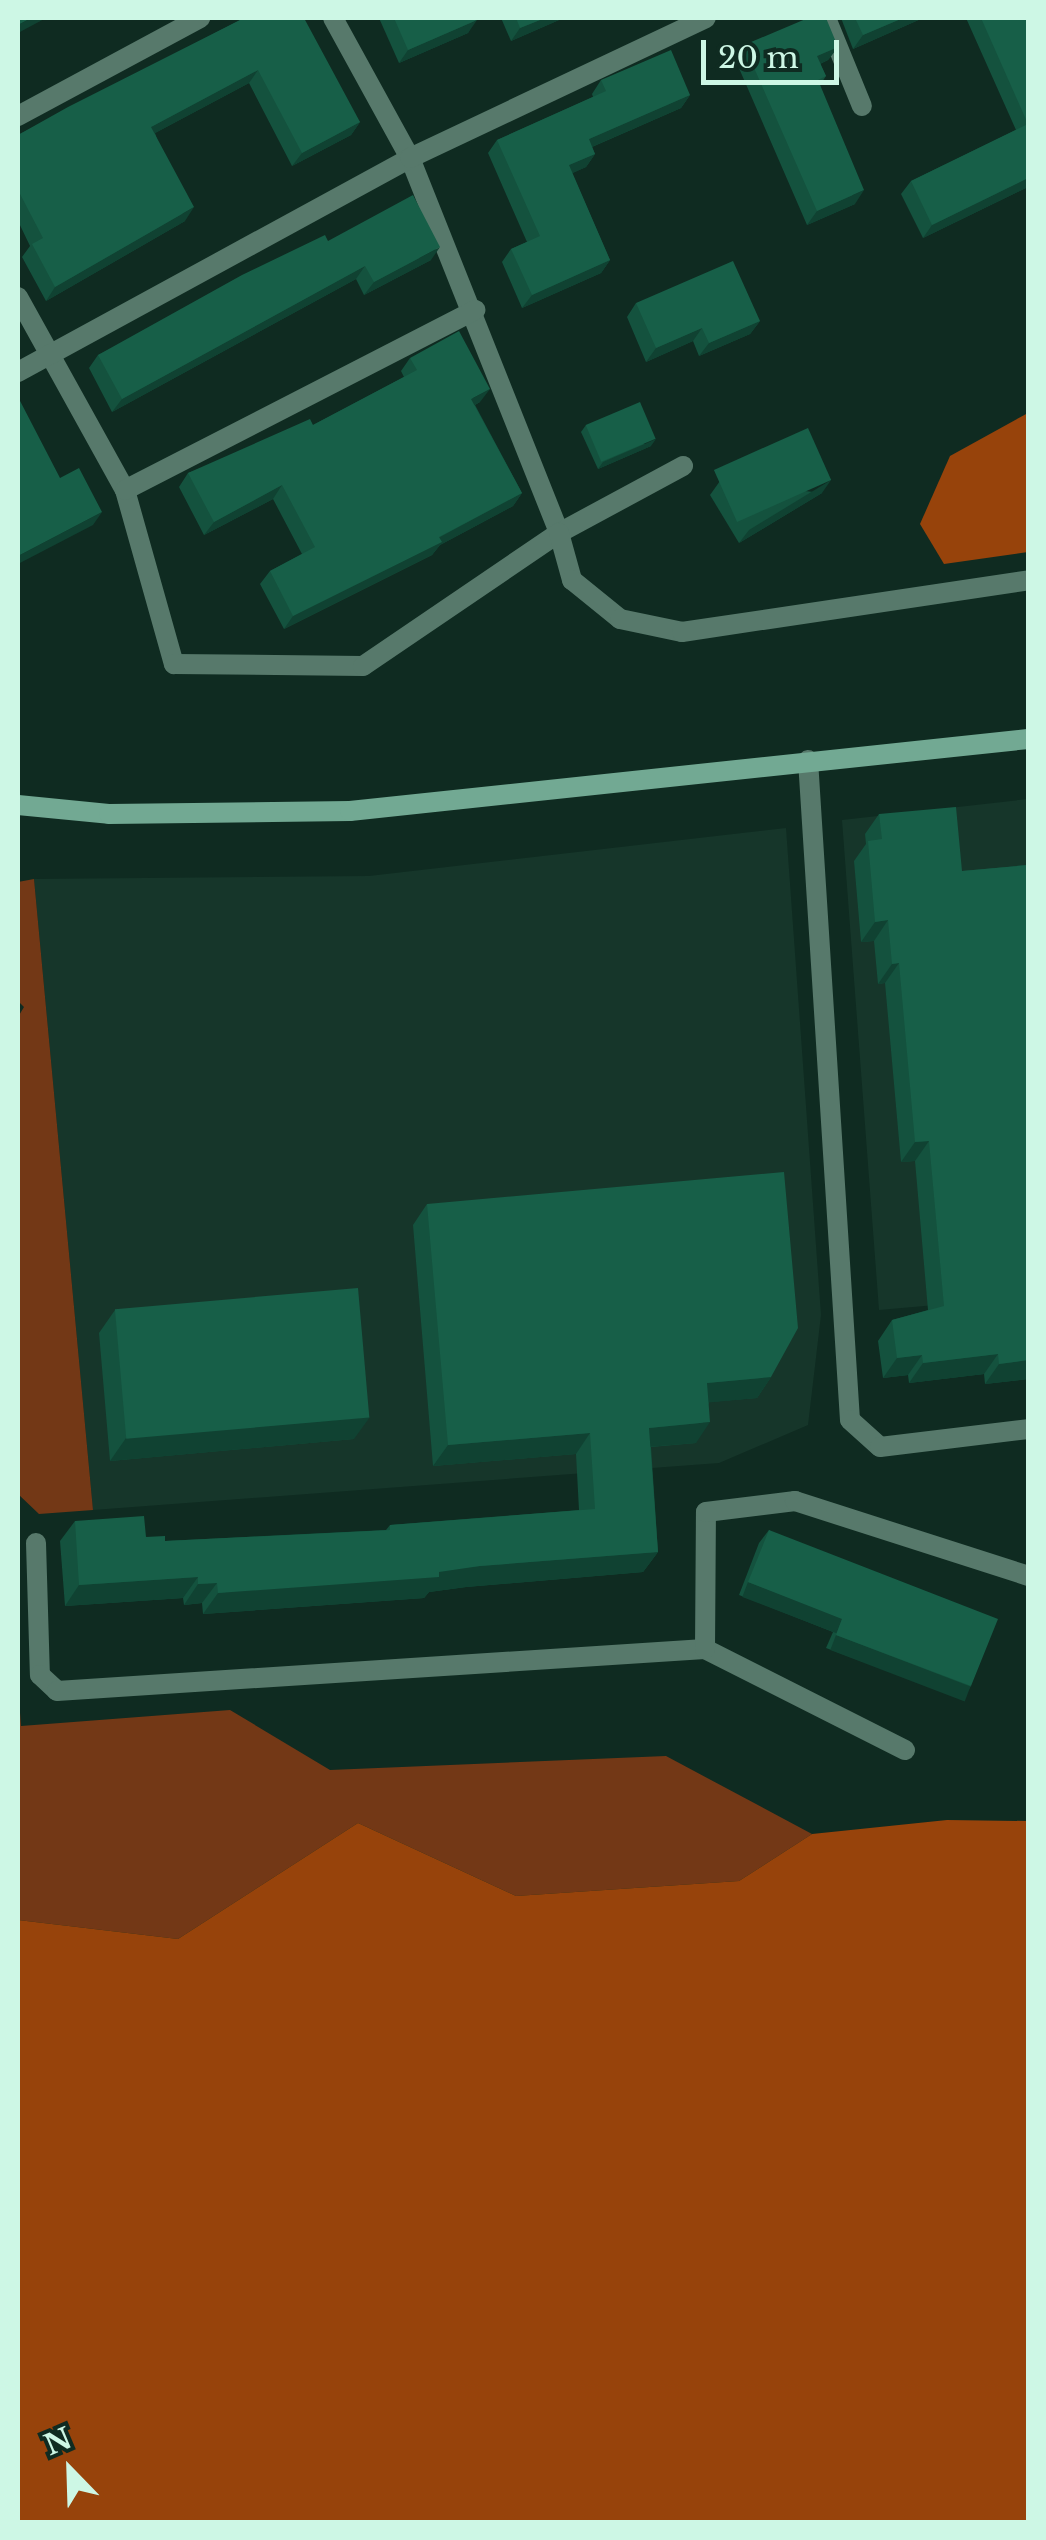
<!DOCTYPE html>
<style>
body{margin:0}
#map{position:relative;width:1046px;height:2540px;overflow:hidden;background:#0f2b21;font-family:"Libre Baskerville",serif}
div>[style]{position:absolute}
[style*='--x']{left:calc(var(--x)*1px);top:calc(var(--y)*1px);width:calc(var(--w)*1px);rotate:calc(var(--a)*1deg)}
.built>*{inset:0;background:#16362a}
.green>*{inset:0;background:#733816}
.forest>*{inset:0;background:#97430b}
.street>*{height:20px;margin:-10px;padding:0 10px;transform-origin:10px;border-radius:10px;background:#57796b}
.secondary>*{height:20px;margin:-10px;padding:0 10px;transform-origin:10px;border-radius:10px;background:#72a993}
.wall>*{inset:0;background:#14523e}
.shaded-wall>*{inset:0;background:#104232;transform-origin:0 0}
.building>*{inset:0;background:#175f48;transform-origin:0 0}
span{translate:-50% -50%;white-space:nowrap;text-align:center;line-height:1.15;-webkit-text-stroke:8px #0f2b21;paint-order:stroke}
.frame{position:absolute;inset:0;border:20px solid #cdf7e5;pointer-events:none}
.north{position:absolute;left:20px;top:2420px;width:100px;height:100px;-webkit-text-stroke:8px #0f2b21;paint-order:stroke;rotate:337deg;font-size:28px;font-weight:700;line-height:40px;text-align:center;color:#cdf7e5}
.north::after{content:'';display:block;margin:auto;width:35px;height:45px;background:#cdf7e5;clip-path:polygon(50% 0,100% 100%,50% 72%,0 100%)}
.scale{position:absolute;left:701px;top:40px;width:138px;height:45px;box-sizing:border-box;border:5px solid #cdf7e5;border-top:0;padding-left:12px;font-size:30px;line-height:35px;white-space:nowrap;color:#cdf7e5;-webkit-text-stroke:8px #0f2b21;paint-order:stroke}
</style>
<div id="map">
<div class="built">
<i style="clip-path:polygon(1028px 799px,1028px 1297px,879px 1310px,842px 820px)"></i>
<i style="clip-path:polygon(786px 828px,821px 1315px,808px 1425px,719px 1463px,93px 1510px,34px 879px,369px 876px)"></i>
</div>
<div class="green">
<i style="clip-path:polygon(34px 879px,93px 1510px,39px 1514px,18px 1494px,18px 1017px,24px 1007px,18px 1001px,18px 882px)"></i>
<i style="clip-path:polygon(18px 1685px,21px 1726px,230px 1710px,330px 1770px,666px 1756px,812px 1834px,739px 1881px,516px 1896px,358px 1823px,178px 1939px,18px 1920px)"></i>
</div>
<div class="forest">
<i style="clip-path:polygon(1028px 413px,1028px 552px,944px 564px,920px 524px,950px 456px)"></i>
<i style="clip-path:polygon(947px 1820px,1028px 1821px,1028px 2522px,18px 2522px,18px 1920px,178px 1939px,358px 1823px,516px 1896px,739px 1881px,812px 1834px)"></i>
</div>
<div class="street">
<i style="--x:333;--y:18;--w:160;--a:61.2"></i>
<i style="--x:410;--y:158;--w:404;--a:68.3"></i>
<i style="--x:559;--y:533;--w:141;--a:-28.4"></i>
<i style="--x:826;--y:18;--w:95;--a:67.8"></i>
<i style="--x:18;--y:116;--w:207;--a:-28.3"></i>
<i style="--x:18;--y:297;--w:221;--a:61"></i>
<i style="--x:125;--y:490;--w:181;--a:74.3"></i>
<i style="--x:174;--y:664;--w:189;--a:0.6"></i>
<i style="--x:363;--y:666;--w:237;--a:-34.2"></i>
<i style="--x:559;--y:533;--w:49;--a:74.5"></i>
<i style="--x:572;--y:580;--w:62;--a:39.1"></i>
<i style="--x:620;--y:619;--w:63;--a:11.8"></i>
<i style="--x:682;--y:632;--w:350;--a:-8.5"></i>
<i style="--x:18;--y:372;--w:447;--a:-28.6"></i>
<i style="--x:410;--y:158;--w:327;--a:-25.3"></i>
<i style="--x:125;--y:490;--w:394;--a:-27.2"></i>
<i style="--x:808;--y:760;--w:661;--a:86.36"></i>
<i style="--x:850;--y:1420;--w:40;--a:42"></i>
<i style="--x:880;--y:1447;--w:149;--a:-6.9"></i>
<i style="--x:36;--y:1543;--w:132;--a:88.3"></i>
<i style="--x:40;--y:1675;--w:23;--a:43"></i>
<i style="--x:57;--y:1691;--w:649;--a:-3.71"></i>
<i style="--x:905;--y:1750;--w:224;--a:-153.2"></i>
<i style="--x:705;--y:1649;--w:137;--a:-89.6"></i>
<i style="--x:706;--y:1512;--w:90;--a:-7"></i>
<i style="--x:795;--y:1501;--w:245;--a:17.8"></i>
</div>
<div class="secondary">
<i style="--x:18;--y:805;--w:91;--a:5.6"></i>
<i style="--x:109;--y:814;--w:241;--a:-0.7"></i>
<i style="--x:350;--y:811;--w:682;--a:-6.06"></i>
</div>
<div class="wall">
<i style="clip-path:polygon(244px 18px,360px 122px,351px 135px,292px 166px,249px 83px,155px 133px,185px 221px,46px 301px,22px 257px,30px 246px,18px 221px,18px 135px)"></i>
<i style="clip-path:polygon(379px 18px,476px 18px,468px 33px,399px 63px)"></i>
<i style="clip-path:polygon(501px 18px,561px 18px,559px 20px,511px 41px)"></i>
<i style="clip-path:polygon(841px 18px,923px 18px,853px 49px)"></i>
<i style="clip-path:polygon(966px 18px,1028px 18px,1028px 187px,923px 238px,901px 194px,911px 181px,1016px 130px)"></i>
<i style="clip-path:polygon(744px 45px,838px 47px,828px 60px,820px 64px,826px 76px,820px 85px,855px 204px,807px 225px,735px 59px)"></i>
<i style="clip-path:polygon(601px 80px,690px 95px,681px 108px,592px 147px,595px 154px,586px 167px,572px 173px,610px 260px,601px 273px,522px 308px,502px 262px,511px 249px,527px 242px,488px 153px,497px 140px,593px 97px,592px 94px)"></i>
<i style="clip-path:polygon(328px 241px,431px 260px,364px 295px,356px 279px,112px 412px,89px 368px,98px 355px)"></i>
<i style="clip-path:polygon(636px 303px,760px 321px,750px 334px,699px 356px,693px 341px,646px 362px,627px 317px)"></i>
<i style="clip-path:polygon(410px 358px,480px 402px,475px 405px,522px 493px,513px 506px,440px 545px,432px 555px,284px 629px,260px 584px,270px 571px,302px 554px,273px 499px,204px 535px,179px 487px,188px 473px,313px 425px,404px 377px,401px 371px)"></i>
<i style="clip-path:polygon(586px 425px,651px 446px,598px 469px,581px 432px)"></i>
<i style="clip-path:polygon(720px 481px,822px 493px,739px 543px,710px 495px)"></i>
<i style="clip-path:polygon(879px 814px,962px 871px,1028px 865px,1028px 1379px,985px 1384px,984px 1374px,909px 1383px,908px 1375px,883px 1378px,878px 1341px,892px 1320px,928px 1310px,915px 1161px,901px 1162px,885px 983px,878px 984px,874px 941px,861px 942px,854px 861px,866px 844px,865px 834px)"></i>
<i style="clip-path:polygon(427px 1204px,771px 1377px,757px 1398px,709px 1402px,696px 1443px,651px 1447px,658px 1552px,643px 1572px,466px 1587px,429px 1592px,424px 1598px,203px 1614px,202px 1603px,184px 1605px,183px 1598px,65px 1606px,60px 1541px,75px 1521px,165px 1541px,386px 1530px,390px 1525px,579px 1510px,576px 1454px,433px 1466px,413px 1225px)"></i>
<i style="clip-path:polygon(115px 1310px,354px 1439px,110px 1461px,99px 1333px)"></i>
<i style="clip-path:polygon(769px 1530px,971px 1686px,962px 1699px,826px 1648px,833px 1632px,739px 1595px,759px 1543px)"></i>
</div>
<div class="shaded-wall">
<i style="clip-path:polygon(31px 18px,46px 18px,18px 33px,18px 25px)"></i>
<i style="clip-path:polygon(545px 18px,561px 18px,559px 20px,511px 41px,520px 28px)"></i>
<i style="clip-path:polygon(903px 18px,923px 18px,853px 49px,863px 35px)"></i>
<i style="clip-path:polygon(477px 20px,468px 33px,399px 63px,408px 50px)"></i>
<i style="clip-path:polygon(838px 47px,828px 60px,808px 69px,817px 56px)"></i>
<i style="clip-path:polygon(258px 70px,249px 83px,142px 140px,151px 127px)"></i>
<i style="clip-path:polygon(690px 95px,681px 108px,580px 152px,589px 139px)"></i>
<i style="clip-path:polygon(360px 122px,351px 135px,292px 166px,302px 153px)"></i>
<i style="clip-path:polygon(595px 154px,586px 167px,560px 179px,569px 165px)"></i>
<i style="clip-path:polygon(1028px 178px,1028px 187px,923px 238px,932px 225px)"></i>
<i style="clip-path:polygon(864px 190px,855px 204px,807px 225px,817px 211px)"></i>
<i style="clip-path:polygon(194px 207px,185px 221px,46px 301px,55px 287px)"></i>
<i style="clip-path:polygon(440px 247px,431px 260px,364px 295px,374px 282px)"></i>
<i style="clip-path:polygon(610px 260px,601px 273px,522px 308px,532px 295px)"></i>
<i style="clip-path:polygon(365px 266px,356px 279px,112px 412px,122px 399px)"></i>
<i style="clip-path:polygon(760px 321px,750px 334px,699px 356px,709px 343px)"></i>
<i style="clip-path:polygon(702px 328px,693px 341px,646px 362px,656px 348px)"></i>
<i style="clip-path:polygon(490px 389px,480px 402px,462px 412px,471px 399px)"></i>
<i style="clip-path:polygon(656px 439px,651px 446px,598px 469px,603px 462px)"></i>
<i style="clip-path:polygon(831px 480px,822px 493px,739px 543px,749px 530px)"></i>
<i style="clip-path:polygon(282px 485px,273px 499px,204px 535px,214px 522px)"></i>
<i style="clip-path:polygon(522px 493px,513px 506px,440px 545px,432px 555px,284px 629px,293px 616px)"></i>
<i style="clip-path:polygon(102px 512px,93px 525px,18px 564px,18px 556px)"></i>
<i style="clip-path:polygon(888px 920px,874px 941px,861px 942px,875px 922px)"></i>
<i style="clip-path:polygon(899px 963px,885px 983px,878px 984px,892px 964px)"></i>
<i style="clip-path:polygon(929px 1141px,915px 1161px,901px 1162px,915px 1142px)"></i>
<i style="clip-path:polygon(998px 1354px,984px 1374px,909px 1383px,923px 1363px)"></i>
<i style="clip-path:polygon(922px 1355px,908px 1375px,883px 1378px,897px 1358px)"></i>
<i style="clip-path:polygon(1028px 1360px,1028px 1379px,985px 1384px,999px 1364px)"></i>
<i style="clip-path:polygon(771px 1377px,757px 1398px,693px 1404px,707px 1383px)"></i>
<i style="clip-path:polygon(370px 1417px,354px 1439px,110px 1461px,126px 1438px)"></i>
<i style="clip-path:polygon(710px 1422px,696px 1443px,635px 1448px,649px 1428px)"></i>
<i style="clip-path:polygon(590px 1433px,576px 1454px,433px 1466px,448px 1445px)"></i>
<i style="clip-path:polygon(658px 1552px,643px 1572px,466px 1587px,429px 1592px,424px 1598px,203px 1614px,218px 1593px,480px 1566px)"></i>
<i style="clip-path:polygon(198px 1577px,183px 1598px,65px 1606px,79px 1585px)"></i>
<i style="left:748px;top:1582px;width:101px;height:16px;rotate:21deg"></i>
<i style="clip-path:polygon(217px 1583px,202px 1603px,184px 1605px,198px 1584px)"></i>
<i style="left:836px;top:1635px;width:144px;height:16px;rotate:21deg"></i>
</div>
<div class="building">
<i style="clip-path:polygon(18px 18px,31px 18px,18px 25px)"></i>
<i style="clip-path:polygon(244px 18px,304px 18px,360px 122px,302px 153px,258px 70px,151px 127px,194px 207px,55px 287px,32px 244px,43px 238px,18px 190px,18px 135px,68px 107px)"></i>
<i style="clip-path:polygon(394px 18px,476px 18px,477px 20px,408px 50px)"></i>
<i style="clip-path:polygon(516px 18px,545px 18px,520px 28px)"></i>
<i style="clip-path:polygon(808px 18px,826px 18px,838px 47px,817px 56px,826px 76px,818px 80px,864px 190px,817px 211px,744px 45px)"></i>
<i style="clip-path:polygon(855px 18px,903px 18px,863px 35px)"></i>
<i style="clip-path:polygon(981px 18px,1028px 18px,1028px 124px)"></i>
<i style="clip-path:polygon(671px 50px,690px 95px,589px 139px,595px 154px,569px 165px,610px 260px,532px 295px,511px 249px,540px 236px,497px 140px,606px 91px,601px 80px)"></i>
<i style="clip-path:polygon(1028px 124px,1028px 178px,932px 225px,911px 181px)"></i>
<i style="clip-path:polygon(413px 195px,440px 247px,374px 282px,365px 266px,122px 399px,98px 355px,242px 275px,325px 235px,328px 241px)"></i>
<i style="clip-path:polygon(733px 261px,760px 321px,709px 343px,702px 328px,656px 348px,636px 303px)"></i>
<i style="clip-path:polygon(459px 331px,490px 389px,471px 399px,522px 493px,439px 537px,442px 542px,293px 616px,270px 571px,315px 547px,282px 485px,214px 522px,188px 473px,310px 419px,313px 425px,417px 370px,410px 358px)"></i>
<i style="clip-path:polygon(18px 397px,60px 478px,79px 468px,102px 512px,18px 556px)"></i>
<i style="left:640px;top:402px;width:40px;height:59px;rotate:67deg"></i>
<i style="left:808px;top:428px;width:57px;height:103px;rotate:66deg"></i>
<i style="clip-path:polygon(956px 807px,962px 871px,1028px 865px,1028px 1360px,999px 1364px,998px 1354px,923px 1363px,922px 1355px,897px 1358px,892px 1320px,944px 1306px,929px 1141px,915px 1142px,899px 963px,892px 964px,888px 920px,875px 922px,868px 841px,882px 839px,879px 814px)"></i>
<i style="clip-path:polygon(784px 1172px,798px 1328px,771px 1377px,707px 1383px,710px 1422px,649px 1428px,658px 1552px,480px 1566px,439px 1572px,439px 1577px,218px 1593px,217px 1583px,198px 1584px,198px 1577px,79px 1585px,75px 1521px,144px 1516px,146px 1537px,165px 1536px,165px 1541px,390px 1530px,390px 1525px,595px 1509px,590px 1433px,448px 1445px,427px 1204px)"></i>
<i style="left:358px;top:1288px;width:130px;height:244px;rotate:85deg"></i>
<i style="clip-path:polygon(769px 1530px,998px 1619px,971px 1686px,836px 1635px,842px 1619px,748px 1582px)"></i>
</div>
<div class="frame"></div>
<div class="north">N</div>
<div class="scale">20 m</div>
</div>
